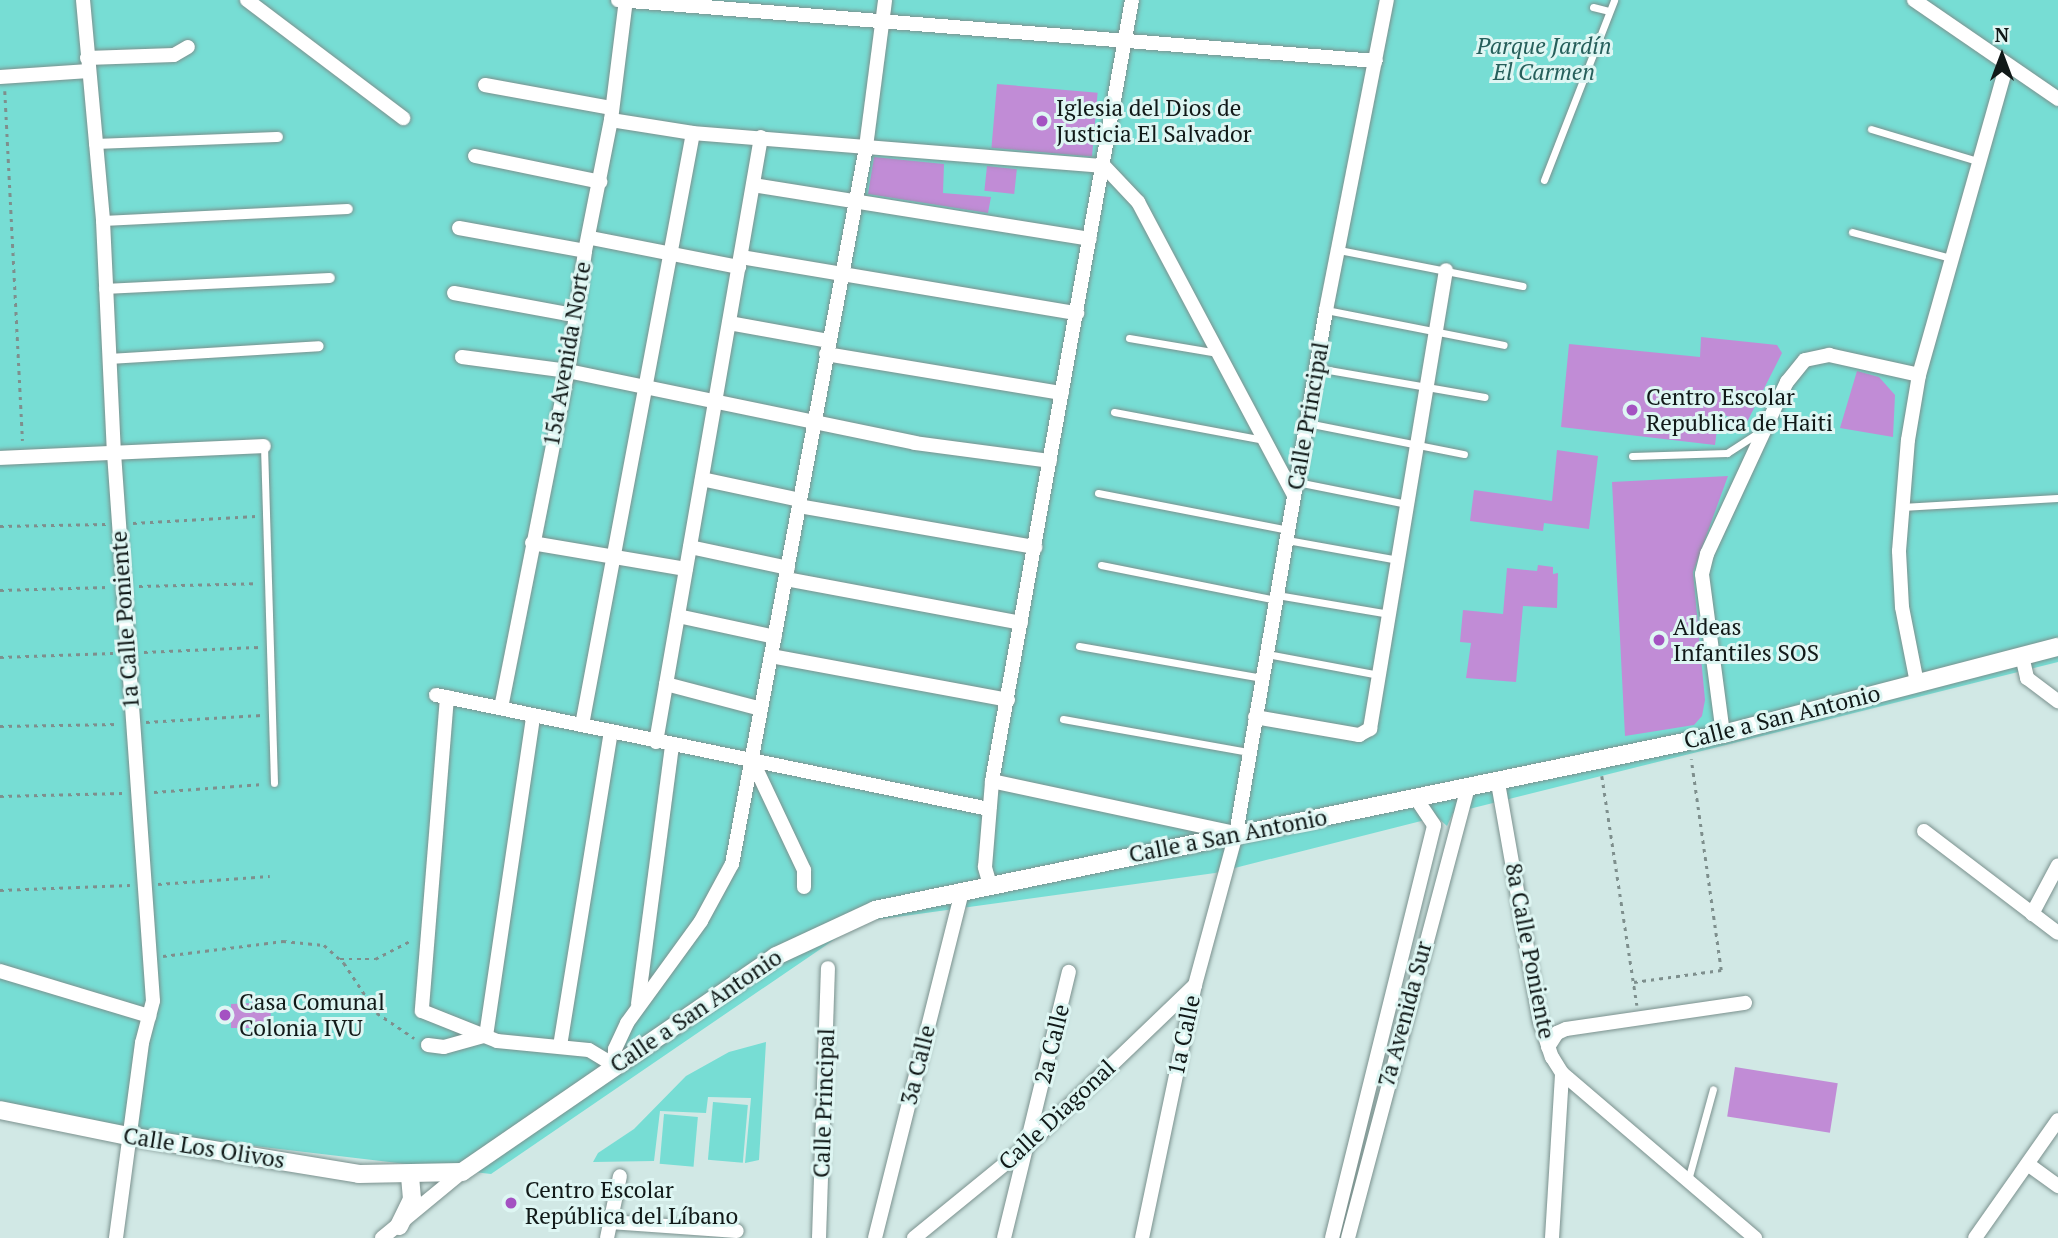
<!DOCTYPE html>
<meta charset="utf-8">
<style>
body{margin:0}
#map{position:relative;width:2058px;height:1238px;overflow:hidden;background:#d1e8e5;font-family:"PT Serif",serif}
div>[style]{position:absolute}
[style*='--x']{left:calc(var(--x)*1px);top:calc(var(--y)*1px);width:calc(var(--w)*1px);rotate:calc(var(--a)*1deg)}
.green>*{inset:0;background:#77ddd4;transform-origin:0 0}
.building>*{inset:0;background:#c18cd6;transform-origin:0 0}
.path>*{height:2.5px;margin-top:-1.25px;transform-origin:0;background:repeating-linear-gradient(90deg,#7e8f8d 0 3.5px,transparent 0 8.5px)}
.roads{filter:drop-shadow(0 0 2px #7b918e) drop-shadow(0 0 2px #7b918e)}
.service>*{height:7px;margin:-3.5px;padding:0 3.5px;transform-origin:3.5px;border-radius:3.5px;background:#fff}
.pedestrian>*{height:10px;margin:-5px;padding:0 5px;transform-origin:5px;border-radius:5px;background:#fff}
.minor>*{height:14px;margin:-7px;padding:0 7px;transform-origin:7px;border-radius:7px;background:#fff}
.tertiary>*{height:18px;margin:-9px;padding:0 9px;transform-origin:9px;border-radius:9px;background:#fff}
.dots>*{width:19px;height:19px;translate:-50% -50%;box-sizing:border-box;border:4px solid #def6f3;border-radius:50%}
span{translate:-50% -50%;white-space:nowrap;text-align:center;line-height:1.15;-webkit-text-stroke:6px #def6f3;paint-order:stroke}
.park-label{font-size:23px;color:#265f5b;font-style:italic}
.poi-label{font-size:23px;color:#111918}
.left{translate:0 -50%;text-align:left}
.street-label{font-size:23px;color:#111918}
.north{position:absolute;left:1967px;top:21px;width:70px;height:70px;-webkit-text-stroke:5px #def6f3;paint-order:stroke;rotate:0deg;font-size:19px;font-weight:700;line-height:28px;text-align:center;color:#111918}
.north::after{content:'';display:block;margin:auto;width:24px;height:32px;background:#111918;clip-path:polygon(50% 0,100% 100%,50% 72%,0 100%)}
</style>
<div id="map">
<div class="green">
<i style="clip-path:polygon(0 0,2058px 0,2058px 662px,1453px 813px,1447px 826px,1437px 817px,1215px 873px,860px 922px,491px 1174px,0 1116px)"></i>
<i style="clip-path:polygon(766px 1042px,759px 1160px,745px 1163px,751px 1098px,708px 1097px,706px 1113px,660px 1111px,654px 1161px,593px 1162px,598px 1153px,634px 1129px,686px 1076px,729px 1052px)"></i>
<i style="left:713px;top:1102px;width:35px;height:58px;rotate:5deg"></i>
<i style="left:664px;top:1114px;width:34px;height:50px;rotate:5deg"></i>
</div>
<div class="building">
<i style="left:997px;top:84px;width:101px;height:64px;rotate:5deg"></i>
<i style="clip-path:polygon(874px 157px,944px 164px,943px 193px,991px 197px,988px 213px,868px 194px)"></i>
<i style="left:987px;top:166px;width:30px;height:25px;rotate:6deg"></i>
<i style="clip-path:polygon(1701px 337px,1777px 345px,1782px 353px,1746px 424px,1719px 413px,1715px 445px,1561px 427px,1569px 344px,1700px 357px)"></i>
<i style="clip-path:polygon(1857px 371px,1879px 377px,1895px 395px,1893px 437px,1840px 428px)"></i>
<i style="clip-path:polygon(1557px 450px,1598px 456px,1589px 529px,1544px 523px,1543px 531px,1470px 521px,1474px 490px,1552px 501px)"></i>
<i style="clip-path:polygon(1728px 476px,1693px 572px,1705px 700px,1702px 716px,1694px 725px,1625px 736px,1612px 482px)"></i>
<i style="clip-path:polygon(1538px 565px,1553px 567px,1553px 574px,1558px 573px,1557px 608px,1523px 606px,1516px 682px,1466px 678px,1471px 643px,1460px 642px,1463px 610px,1503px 614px,1507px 568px,1537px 571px)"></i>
<i style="clip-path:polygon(252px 998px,270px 998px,271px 1023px,264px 1023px,264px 1028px,231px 1028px,231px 1004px,252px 1003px)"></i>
<i style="left:1735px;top:1067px;width:104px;height:50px;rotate:9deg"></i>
</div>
<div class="path">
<i style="--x:5;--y:91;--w:350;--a:87.1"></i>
<i style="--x:133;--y:523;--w:123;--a:-3.3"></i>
<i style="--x:0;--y:526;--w:106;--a:-1.1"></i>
<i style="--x:139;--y:586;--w:119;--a:-1.4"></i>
<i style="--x:0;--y:590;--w:108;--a:-1.6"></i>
<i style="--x:144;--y:652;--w:116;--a:-2.5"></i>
<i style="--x:0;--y:657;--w:113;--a:-2"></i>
<i style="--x:146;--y:722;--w:116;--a:-3.5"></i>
<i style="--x:0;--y:726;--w:119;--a:-1"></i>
<i style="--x:1602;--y:776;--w:232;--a:81.3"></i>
<i style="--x:154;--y:792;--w:108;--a:-4.2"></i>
<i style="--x:0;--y:796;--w:123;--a:-1.4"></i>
<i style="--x:158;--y:884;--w:112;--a:-4.1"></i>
<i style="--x:0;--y:890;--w:130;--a:-2.2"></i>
<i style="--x:163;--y:956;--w:121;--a:-7.1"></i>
<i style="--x:283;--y:941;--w:41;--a:5.6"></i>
<i style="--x:324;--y:945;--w:27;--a:42"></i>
<i style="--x:344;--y:963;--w:60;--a:56.6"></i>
<i style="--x:377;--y:1013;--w:45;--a:34"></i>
<i style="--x:340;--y:959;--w:35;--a:0"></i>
<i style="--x:375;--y:959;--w:42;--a:-27.2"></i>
<i style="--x:1634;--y:982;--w:88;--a:-7.9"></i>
<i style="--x:1721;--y:970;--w:213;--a:-98.1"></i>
</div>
<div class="roads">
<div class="service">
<i style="--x:1593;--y:7;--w:16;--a:14"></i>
<i style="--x:1871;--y:129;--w:114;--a:16.8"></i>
<i style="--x:1544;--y:180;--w:193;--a:-68.7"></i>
<i style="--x:1852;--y:232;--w:102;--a:14.7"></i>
<i style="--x:1339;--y:250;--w:187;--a:11.1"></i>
<i style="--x:1326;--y:310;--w:181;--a:11.1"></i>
<i style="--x:1129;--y:338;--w:90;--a:9.6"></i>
<i style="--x:1317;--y:368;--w:170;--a:9.8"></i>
<i style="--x:1114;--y:412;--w:153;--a:10.6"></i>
<i style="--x:1307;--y:423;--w:160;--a:11.2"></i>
<i style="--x:264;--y:446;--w:337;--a:88.3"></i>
<i style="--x:1632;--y:456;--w:95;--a:-1.8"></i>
<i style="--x:1727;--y:453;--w:40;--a:-32.9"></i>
<i style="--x:1297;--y:482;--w:112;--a:11.3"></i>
<i style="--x:1098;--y:493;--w:194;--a:11"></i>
<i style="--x:1901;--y:507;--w:157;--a:-3.3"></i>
<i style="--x:1287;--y:540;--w:113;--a:10.2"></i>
<i style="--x:1101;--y:565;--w:178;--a:11.3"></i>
<i style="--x:1277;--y:595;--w:114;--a:9.6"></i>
<i style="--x:1079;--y:646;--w:186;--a:9.9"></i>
<i style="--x:1267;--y:654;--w:114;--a:10.6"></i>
<i style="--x:1063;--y:719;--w:189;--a:10.1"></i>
<i style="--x:1688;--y:1180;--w:94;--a:-74.6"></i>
</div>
<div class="pedestrian">
<i style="--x:94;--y:144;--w:184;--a:-2.2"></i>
<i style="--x:103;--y:221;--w:245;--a:-2.8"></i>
<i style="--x:104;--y:289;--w:226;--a:-2.8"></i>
<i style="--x:109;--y:359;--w:210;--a:-3.5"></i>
</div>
<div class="minor">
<i style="--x:83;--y:0;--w:222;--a:84.8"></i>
<i style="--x:103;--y:221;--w:232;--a:87.3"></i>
<i style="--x:114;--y:453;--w:549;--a:85.93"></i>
<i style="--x:153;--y:1001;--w:43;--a:104.7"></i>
<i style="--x:142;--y:1043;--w:197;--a:97.6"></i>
<i style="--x:247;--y:0;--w:196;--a:37.1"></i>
<i style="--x:618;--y:0;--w:760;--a:4.6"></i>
<i style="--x:1914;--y:0;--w:175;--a:34.5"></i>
<i style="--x:87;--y:58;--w:87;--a:-2"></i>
<i style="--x:174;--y:55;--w:16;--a:-30"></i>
<i style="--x:0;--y:77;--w:89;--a:-3.9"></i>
<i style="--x:485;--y:85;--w:129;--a:10.3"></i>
<i style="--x:611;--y:120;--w:83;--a:9"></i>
<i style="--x:693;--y:133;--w:412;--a:4.6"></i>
<i style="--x:1104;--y:166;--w:50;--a:46.6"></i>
<i style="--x:1138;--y:202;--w:332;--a:62"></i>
<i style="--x:475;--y:156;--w:128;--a:11.7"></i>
<i style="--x:753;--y:185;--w:341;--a:9.1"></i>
<i style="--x:459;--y:228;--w:128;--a:10.3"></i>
<i style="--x:591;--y:238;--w:151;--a:11.1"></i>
<i style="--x:741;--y:257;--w:341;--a:9.5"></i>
<i style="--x:454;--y:293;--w:122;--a:10.4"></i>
<i style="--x:729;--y:323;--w:102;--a:10.2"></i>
<i style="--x:826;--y:354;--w:239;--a:9.4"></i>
<i style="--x:462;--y:357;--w:107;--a:7.5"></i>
<i style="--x:568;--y:371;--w:354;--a:11.7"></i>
<i style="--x:915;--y:443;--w:136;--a:7.6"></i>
<i style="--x:0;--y:458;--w:264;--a:-2.6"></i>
<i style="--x:702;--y:479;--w:100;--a:12.1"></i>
<i style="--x:799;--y:506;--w:240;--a:9.9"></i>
<i style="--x:532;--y:543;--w:156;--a:9.6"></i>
<i style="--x:690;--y:547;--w:100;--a:12.1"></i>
<i style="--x:786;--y:579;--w:239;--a:10.6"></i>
<i style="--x:678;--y:616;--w:99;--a:12.2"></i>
<i style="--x:771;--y:656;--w:241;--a:10.5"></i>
<i style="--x:2022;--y:656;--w:23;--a:77"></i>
<i style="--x:2027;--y:678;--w:39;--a:37"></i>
<i style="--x:1917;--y:683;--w:77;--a:-101.2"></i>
<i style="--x:1902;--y:607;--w:56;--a:-93.1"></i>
<i style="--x:1899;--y:551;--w:111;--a:-85.4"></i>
<i style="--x:1908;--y:440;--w:66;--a:-80.4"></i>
<i style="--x:1919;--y:375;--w:322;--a:-74.2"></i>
<i style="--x:666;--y:684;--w:98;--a:14.7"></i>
<i style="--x:436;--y:695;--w:565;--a:11.65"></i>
<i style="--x:447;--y:697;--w:315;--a:94.6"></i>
<i style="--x:422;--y:1011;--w:81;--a:21.8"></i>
<i style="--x:497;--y:1041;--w:92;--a:5.6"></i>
<i style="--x:589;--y:1050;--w:29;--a:31"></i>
<i style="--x:501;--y:708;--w:344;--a:-78.8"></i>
<i style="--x:568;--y:371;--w:121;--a:-81.9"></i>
<i style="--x:585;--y:251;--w:134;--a:-78.8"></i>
<i style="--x:611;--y:120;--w:121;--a:-82.9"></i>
<i style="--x:1255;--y:717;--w:106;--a:9.8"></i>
<i style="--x:1359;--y:735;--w:13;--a:-29"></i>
<i style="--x:1370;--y:729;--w:465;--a:-80.6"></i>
<i style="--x:582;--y:725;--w:602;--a:-79.38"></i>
<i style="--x:1723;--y:734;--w:161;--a:-97.5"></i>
<i style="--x:1702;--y:574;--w:21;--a:-76"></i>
<i style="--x:1707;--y:554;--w:190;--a:-65.1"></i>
<i style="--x:1787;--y:382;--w:28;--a:-51"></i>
<i style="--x:1805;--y:360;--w:25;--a:-12"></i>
<i style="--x:1829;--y:355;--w:92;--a:12.5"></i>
<i style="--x:656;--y:742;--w:614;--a:-80.15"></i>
<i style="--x:752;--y:760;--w:122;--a:64.7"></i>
<i style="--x:804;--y:870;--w:17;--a:90"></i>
<i style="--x:992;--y:781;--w:249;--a:12.1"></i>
<i style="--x:1498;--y:783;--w:242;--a:80"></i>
<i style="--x:1540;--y:1021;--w:38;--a:72"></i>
<i style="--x:1552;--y:1057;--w:19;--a:58"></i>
<i style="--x:1562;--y:1073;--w:254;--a:40.5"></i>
<i style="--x:1924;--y:831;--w:168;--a:37.3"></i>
<i style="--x:990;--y:885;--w:19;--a:-106"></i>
<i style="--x:985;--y:867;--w:86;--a:-85.3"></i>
<i style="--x:992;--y:781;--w:793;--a:-79.84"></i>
<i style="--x:2032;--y:914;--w:55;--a:-62"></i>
<i style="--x:0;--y:971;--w:156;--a:16.8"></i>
<i style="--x:638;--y:1004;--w:261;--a:-82.5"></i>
<i style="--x:486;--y:1036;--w:323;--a:-81.6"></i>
<i style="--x:428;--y:1045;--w:16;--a:7"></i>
<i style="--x:444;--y:1047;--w:41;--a:-15.4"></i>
<i style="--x:560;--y:1046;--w:319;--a:-80.8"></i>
<i style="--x:1548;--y:1047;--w:17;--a:-57"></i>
<i style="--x:1557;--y:1033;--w:10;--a:-24"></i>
<i style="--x:1566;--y:1029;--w:181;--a:-8.3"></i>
<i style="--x:614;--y:1065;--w:16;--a:-86"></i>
<i style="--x:615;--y:1049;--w:29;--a:-65"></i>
<i style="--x:627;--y:1023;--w:126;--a:-54"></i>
<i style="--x:701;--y:921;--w:65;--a:-61.5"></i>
<i style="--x:732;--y:864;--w:729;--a:-79.41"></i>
<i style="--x:866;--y:147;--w:148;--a:-82.6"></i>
<i style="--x:2029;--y:1165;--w:36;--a:36"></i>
<i style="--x:610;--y:1222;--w:127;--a:4.1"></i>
<i style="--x:382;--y:1238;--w:104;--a:-39.5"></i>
<i style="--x:607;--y:1238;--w:63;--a:-78.2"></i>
<i style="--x:819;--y:1238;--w:270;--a:-88.1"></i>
<i style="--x:875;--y:1238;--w:358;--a:-75.9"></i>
<i style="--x:914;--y:1238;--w:146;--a:-39.2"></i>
<i style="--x:1027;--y:1146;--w:233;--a:-43.8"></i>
<i style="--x:1004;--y:1238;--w:274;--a:-76.3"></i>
<i style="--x:1142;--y:1238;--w:258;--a:-78.2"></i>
<i style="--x:1195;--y:985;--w:156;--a:-74.8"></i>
<i style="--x:1236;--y:834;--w:532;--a:-80.25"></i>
<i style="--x:1326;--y:310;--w:316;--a:-78.9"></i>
<i style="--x:1332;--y:1238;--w:425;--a:-76.1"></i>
<i style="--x:1434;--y:825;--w:30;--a:-124"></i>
<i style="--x:1348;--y:1238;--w:464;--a:-75.1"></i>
<i style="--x:1552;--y:1238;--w:165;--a:-86.5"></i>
<i style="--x:1975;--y:1238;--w:144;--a:-54.9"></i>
</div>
<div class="tertiary">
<i style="--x:0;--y:1110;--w:131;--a:11.5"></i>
<i style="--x:128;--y:1136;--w:234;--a:9.3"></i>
<i style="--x:359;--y:1174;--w:103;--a:-1.1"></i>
<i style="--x:462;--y:1172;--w:381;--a:-34.5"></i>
<i style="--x:776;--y:956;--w:109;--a:-24.9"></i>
<i style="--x:875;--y:910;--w:866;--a:-11.73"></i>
<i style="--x:1723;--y:734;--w:346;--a:-14.6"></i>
<i style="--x:399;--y:1226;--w:30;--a:-64"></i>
<i style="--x:412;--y:1199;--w:25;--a:-95"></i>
</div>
</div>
<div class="dots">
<i style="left:1042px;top:121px;background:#a452c2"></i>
<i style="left:1632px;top:410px;background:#a452c2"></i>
<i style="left:1659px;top:640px;background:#a452c2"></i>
<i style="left:225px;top:1015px;background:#a452c2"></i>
<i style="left:511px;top:1203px;background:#a452c2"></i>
</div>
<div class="park-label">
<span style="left:1544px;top:59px">Parque Jardín<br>El Carmen</span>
</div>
<div class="poi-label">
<span class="left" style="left:1056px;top:121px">Iglesia del Dios de<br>Justicia El Salvador</span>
<span class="left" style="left:1646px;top:410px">Centro Escolar<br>Republica de Haiti</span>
<span class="left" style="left:1673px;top:640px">Aldeas<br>Infantiles SOS</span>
<span class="left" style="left:239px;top:1015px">Casa Comunal<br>Colonia IVU</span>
<span class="left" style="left:525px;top:1203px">Centro Escolar<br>República del Líbano</span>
</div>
<div class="street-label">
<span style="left:567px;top:354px;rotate:-80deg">15a Avenida Norte</span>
<span style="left:1308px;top:416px;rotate:-80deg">Calle Principal</span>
<span style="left:125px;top:620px;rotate:-94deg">1a Calle Poniente</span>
<span style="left:1782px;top:717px;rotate:-14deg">Calle a San Antonio</span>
<span style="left:1228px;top:836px;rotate:-11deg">Calle a San Antonio</span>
<span style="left:1530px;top:951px;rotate:79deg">8a Calle Poniente</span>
<span style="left:696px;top:1011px;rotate:-34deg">Calle a San Antonio</span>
<span style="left:1405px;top:1014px;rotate:-75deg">7a Avenida Sur</span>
<span style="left:1184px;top:1035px;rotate:-78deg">1a Calle</span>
<span style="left:1052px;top:1044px;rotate:-76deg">2a Calle</span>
<span style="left:918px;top:1065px;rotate:-76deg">3a Calle</span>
<span style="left:824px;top:1103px;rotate:-88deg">Calle Principal</span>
<span style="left:1057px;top:1115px;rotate:-43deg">Calle Diagonal</span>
<span style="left:204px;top:1148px;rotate:9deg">Calle Los Olivos</span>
</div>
<div class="north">N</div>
</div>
